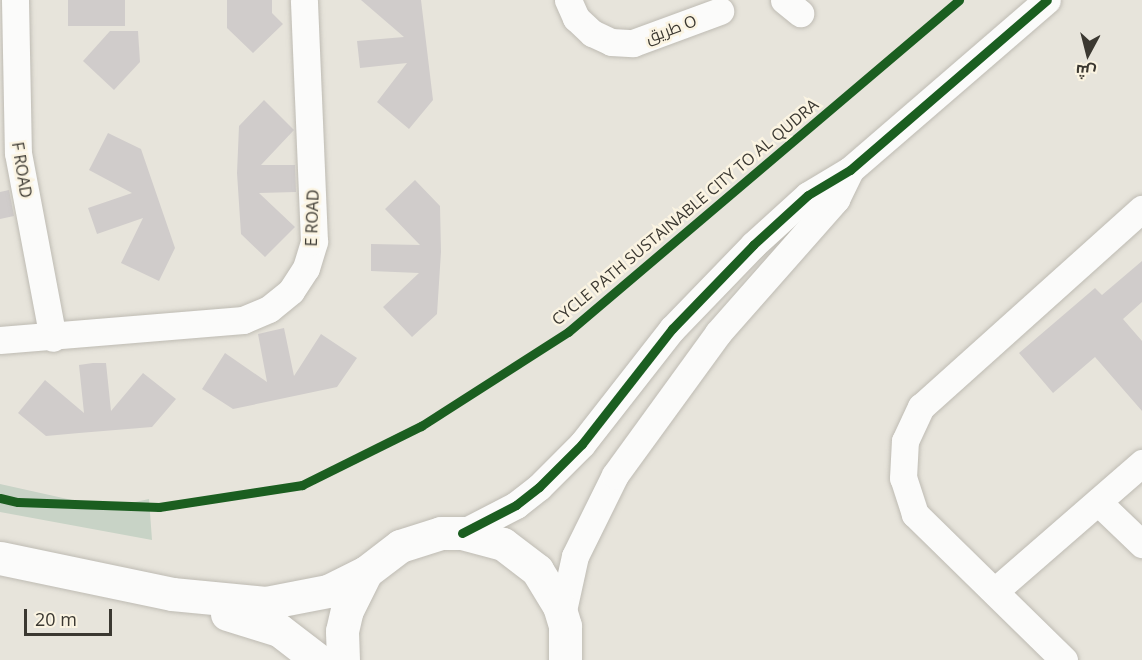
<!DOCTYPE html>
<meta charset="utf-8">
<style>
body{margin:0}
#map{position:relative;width:1142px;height:660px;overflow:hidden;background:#e7e4db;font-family:"Open Sans",Cairo,sans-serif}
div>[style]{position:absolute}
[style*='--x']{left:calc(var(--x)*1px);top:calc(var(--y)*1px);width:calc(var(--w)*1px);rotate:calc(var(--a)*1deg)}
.green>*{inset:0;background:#c8d3c6}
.building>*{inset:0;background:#d0cccb;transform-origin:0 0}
.roads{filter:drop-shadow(0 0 2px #bebbb3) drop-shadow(0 0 2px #bebbb3)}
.minor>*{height:27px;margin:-13.5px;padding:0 13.5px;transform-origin:13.5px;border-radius:13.5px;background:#fbfbfa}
.tertiary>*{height:33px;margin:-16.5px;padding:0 16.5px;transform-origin:16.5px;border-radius:16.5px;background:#fbfbfa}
.cycleway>*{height:9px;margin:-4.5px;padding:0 4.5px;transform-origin:4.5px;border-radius:4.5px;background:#1b5e20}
span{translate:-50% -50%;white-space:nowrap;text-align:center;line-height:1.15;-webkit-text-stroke:5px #fbf4e2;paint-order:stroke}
.street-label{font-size:16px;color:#3b3831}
.north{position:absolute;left:1058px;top:24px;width:60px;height:60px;-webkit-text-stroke:4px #fbf4e2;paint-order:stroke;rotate:187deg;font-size:16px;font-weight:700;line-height:24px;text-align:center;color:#3b3831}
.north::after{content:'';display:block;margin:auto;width:21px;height:27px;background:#3b3831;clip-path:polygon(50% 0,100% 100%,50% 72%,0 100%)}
.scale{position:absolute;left:24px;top:609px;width:88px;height:27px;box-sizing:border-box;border:3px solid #3b3831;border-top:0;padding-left:8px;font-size:18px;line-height:21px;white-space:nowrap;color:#3b3831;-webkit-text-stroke:4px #fbf4e2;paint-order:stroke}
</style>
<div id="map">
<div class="green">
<i style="clip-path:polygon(0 484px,108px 508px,149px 499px,152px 540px,0 512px)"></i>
</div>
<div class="building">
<i style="left:68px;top:0;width:57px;height:26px"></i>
<i style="clip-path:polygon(227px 0,272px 0,272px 13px,283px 24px,253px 53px,227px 28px)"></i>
<i style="clip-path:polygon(361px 0,421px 0,433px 100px,409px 129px,377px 102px,407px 63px,360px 68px,357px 41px,404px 37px)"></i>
<i style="clip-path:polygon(110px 31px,138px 31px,140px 62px,114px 90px,83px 61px)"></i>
<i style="clip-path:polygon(264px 100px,294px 130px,261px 165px,295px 165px,296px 192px,259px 193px,295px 227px,265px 257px,241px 234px,237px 173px,239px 126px)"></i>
<i style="clip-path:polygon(108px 133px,141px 149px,175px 248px,159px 281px,121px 263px,143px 218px,97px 234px,88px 208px,132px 193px,89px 170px)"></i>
<i style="clip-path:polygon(415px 180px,440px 206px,441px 252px,437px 314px,412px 337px,383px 307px,419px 273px,371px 271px,371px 244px,420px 245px,385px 209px)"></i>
<i style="clip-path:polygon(9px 190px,14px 216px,0 219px,0 192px)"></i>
<i style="clip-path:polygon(1142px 261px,1142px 302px,1123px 319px,1142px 341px,1142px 411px,1095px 357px,1053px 393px,1019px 353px,1095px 288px,1102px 295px)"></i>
<i style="clip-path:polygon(284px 328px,294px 376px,321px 334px,357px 358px,337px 387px,233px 409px,202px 389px,225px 353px,267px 382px,258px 334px)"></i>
<i style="clip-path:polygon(93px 363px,106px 363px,111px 411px,143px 373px,176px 399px,152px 427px,79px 433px,46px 436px,18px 413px,45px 380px,84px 413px,79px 365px)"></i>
</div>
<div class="roads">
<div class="minor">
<i style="--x:15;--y:0;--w:153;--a:88.9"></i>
<i style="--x:18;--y:153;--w:188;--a:79.3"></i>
<i style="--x:568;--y:0;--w:20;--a:66"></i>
<i style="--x:576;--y:18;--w:22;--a:43"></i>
<i style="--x:592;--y:33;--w:21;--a:25"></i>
<i style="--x:611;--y:42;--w:22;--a:3"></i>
<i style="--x:633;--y:43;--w:93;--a:-20.2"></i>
<i style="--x:784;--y:0;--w:21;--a:39"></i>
<i style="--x:0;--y:340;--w:244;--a:-4.7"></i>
<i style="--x:243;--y:320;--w:28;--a:-23"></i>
<i style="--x:269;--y:309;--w:28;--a:-39"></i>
<i style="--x:291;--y:291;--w:27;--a:-57"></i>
<i style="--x:306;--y:268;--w:28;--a:-73"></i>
<i style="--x:314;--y:241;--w:241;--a:-92.4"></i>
<i style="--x:1098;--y:502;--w:61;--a:43.7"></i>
<i style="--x:462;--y:533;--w:61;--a:-27.4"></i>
<i style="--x:516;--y:505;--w:29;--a:-38"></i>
<i style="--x:539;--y:487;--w:61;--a:-45"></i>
<i style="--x:582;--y:444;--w:146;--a:-52"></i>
<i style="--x:672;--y:329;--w:117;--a:-46"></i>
<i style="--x:753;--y:245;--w:74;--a:-42.3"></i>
<i style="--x:808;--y:195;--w:49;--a:-30.8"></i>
<i style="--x:850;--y:170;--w:260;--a:-40.8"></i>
<i style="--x:996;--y:590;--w:194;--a:-41"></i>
<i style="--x:562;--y:615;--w:60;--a:-77.6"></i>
<i style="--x:575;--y:556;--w:90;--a:-63.7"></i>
<i style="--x:615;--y:475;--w:175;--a:-54"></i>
<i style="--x:718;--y:333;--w:179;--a:-48.6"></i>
<i style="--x:836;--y:199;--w:32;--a:-64"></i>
<i style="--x:1064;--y:660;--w:209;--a:-135.6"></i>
<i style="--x:915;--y:514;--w:38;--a:-108"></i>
<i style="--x:903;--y:478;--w:37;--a:-87"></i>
<i style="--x:905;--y:441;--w:38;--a:-65"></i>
<i style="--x:921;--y:407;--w:297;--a:-41.9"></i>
</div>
<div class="tertiary">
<i style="--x:0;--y:558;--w:176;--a:11.8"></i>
<i style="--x:172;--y:594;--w:94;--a:5.5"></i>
<i style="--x:266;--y:603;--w:63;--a:-11"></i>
<i style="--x:328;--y:591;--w:42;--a:-26.6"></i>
<i style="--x:227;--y:614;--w:54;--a:17.1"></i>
<i style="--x:279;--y:630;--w:49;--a:37.6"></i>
<i style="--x:343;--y:660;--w:29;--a:-92"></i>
<i style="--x:342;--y:631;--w:22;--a:-77"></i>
<i style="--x:347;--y:610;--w:42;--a:-63.4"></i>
<i style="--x:366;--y:572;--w:43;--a:-37.4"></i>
<i style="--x:400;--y:546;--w:43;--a:-17.6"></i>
<i style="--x:441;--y:533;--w:21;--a:0"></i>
<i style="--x:462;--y:533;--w:42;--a:15"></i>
<i style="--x:503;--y:544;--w:43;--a:37.4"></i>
<i style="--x:537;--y:570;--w:42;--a:58.6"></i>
<i style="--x:559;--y:606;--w:21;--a:73"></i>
<i style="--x:565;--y:626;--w:34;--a:90"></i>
</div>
</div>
<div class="cycleway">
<i style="--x:0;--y:498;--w:18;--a:13"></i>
<i style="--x:18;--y:502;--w:141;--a:2"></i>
<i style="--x:159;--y:507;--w:145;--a:-8.7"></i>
<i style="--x:302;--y:485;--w:133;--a:-26.4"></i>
<i style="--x:421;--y:426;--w:174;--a:-32.6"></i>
<i style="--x:568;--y:332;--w:513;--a:-40.33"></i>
<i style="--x:462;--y:533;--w:61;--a:-27.4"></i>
<i style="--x:516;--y:505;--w:29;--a:-38"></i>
<i style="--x:539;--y:487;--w:61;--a:-45"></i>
<i style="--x:582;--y:444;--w:146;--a:-52"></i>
<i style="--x:672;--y:329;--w:117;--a:-46"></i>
<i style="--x:753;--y:245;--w:74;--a:-42.3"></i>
<i style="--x:808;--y:195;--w:49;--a:-30.8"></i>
<i style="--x:850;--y:170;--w:260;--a:-40.8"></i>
</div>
<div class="street-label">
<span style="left:671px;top:29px;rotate:-20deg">طريق O</span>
<span style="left:22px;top:170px;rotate:81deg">F ROAD</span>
<span style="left:685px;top:212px;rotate:-40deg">CYCLE PATH SUSTAINABLE CITY TO AL QUDRA</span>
<span style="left:312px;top:218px;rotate:-88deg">E ROAD</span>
</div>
<div class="north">ش</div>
<div class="scale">20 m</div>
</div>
